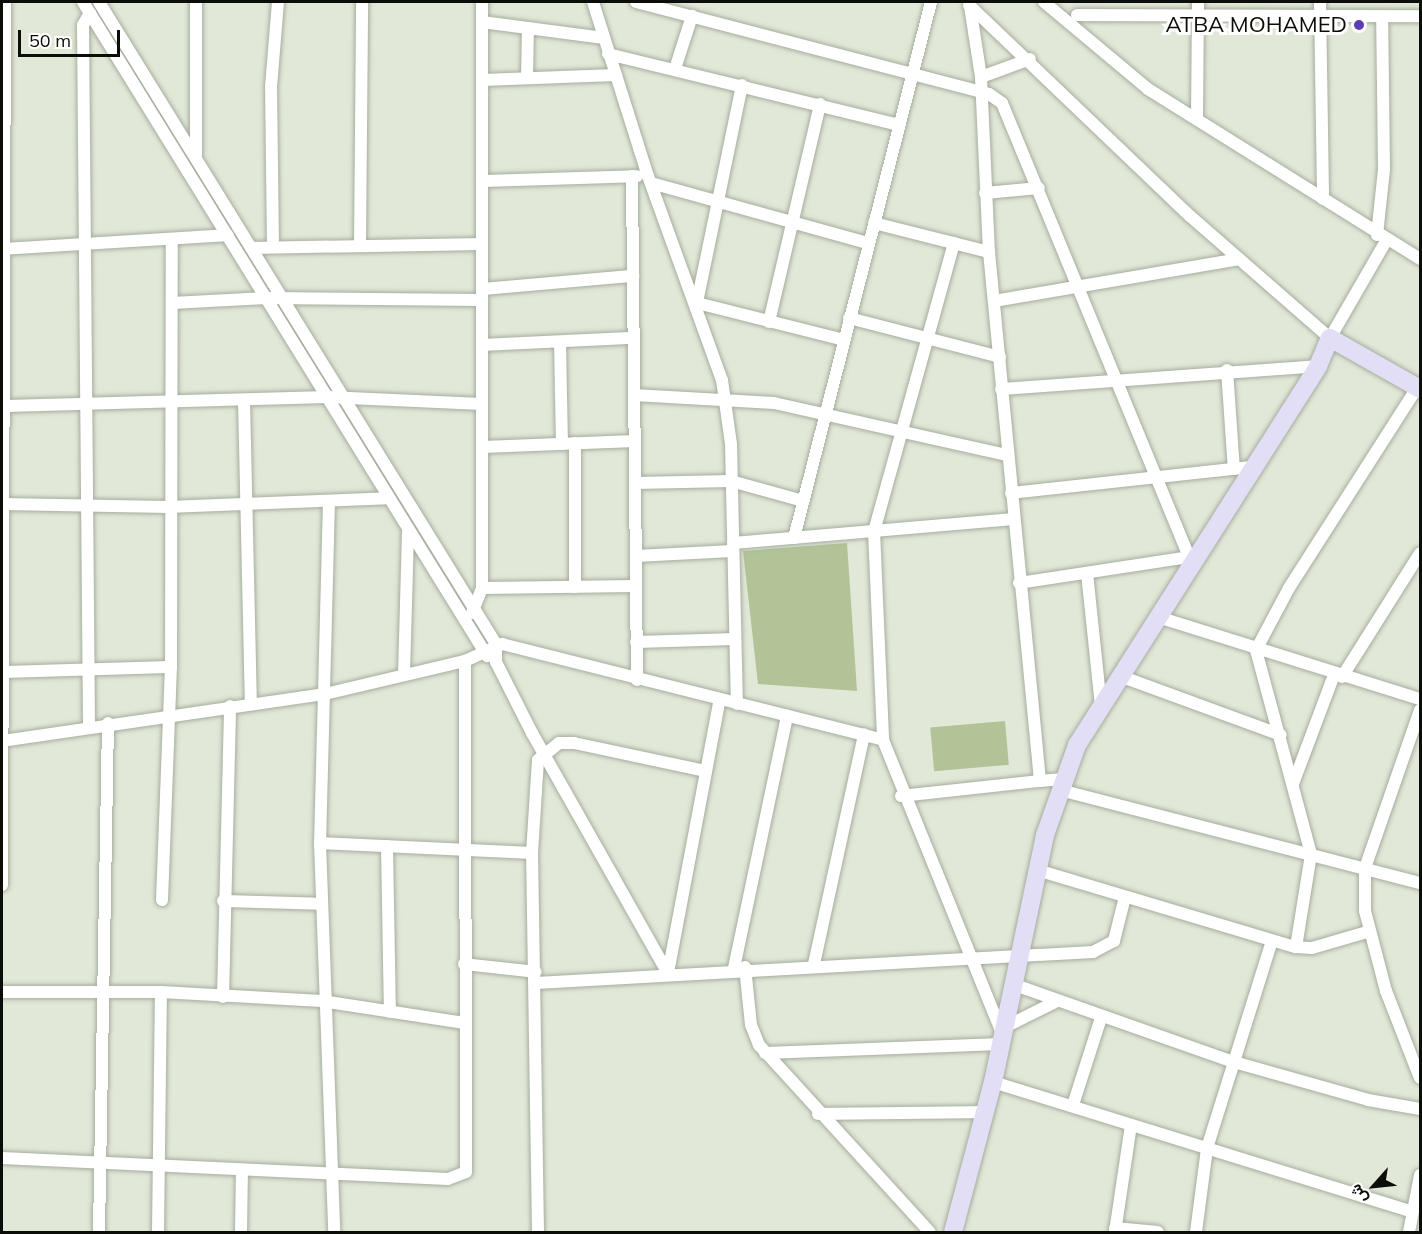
<!DOCTYPE html>
<meta charset="utf-8">
<style>
body{margin:0}
#map{position:relative;width:1422px;height:1234px;overflow:hidden;background:#e1e8d8;font-family:Mulish,Vazirmatn,sans-serif}
div>[style]{position:absolute}
[style*='--x']{left:calc(var(--x)*1px);top:calc(var(--y)*1px);width:calc(var(--w)*1px);rotate:calc(var(--a)*1deg)}
.green>*{inset:0;background:#b1c397;transform-origin:0 0}
.roads{filter:drop-shadow(0 0 2px #a6ad9e) drop-shadow(0 0 2px #a6ad9e)}
.street>*{height:12px;margin:-6px;padding:0 6px;transform-origin:6px;border-radius:6px;background:#fff}
.secondary>*{height:18px;margin:-9px;padding:0 9px;transform-origin:9px;border-radius:9px;background:#e1def5}
.dots>*{width:16px;height:16px;translate:-50% -50%;box-sizing:border-box;border:3px solid #fff;border-radius:50%}
span{translate:-50% -50%;white-space:nowrap;text-align:center;line-height:1.15;-webkit-text-stroke:6px #fff;paint-order:stroke}
.poi-label{font-size:22px;color:#0b0d08}
.right{translate:-100% -50%;text-align:right}
.frame{position:absolute;inset:0;border:3px solid #0b0d08;pointer-events:none}
.north{position:absolute;left:1344px;top:1156px;width:60px;height:60px;-webkit-text-stroke:4px #fff;paint-order:stroke;rotate:243deg;font-size:16px;font-weight:700;line-height:24px;text-align:center;color:#0b0d08}
.north::after{content:'';display:block;margin:auto;width:21px;height:27px;background:#0b0d08;clip-path:polygon(50% 0,100% 100%,50% 72%,0 100%)}
.scale{position:absolute;left:18px;top:30px;width:102px;height:27px;box-sizing:border-box;border:3px solid #0b0d08;border-top:0;padding-left:8px;font-size:18px;line-height:21px;white-space:nowrap;color:#0b0d08;-webkit-text-stroke:4px #fff;paint-order:stroke}
</style>
<div id="map">
<div class="green">
<i style="clip-path:polygon(847px 543px,857px 691px,758px 684px,743px 551px)"></i>
<i style="left:1005px;top:721px;width:44px;height:75px;rotate:85deg"></i>
</div>
<div class="roads">
<div class="street">
<i style="--x:83;--y:2;--w:769;--a:58.29"></i>
<i style="--x:99;--y:2;--w:755;--a:58.27"></i>
<i style="--x:496;--y:644;--w:18;--a:90"></i>
<i style="--x:496;--y:662;--w:80;--a:63.1"></i>
<i style="--x:532;--y:733;--w:276;--a:60.5"></i>
<i style="--x:593;--y:2;--w:182;--a:72.5"></i>
<i style="--x:648;--y:176;--w:217;--a:70.1"></i>
<i style="--x:722;--y:380;--w:65;--a:82"></i>
<i style="--x:731;--y:444;--w:260;--a:88.7"></i>
<i style="--x:636;--y:2;--w:365;--a:14.6"></i>
<i style="--x:989;--y:94;--w:16;--a:35"></i>
<i style="--x:1002;--y:103;--w:499;--a:67.6"></i>
<i style="--x:1044;--y:2;--w:136;--a:39.9"></i>
<i style="--x:1148;--y:89;--w:321;--a:32"></i>
<i style="--x:1320;--y:2;--w:197;--a:89.1"></i>
<i style="--x:969;--y:5;--w:306;--a:43.7"></i>
<i style="--x:1190;--y:216;--w:186;--a:41.1"></i>
<i style="--x:1330;--y:338;--w:112;--a:-60"></i>
<i style="--x:970;--y:6;--w:72;--a:81.2"></i>
<i style="--x:981;--y:77;--w:175;--a:87.4"></i>
<i style="--x:989;--y:252;--w:531;--a:84.49"></i>
<i style="--x:1040;--y:781;--w:22;--a:-5"></i>
<i style="--x:1077;--y:15;--w:343;--a:0.2"></i>
<i style="--x:482;--y:22;--w:123;--a:7.5"></i>
<i style="--x:608;--y:54;--w:300;--a:13.7"></i>
<i style="--x:675;--y:69;--w:56;--a:-72.2"></i>
<i style="--x:981;--y:77;--w:52;--a:-20.2"></i>
<i style="--x:527;--y:78;--w:50;--a:-88.9"></i>
<i style="--x:482;--y:80;--w:134;--a:-2.1"></i>
<i style="--x:742;--y:85;--w:223;--a:101.7"></i>
<i style="--x:697;--y:303;--w:152;--a:14.1"></i>
<i style="--x:1197;--y:118;--w:116;--a:-89.5"></i>
<i style="--x:196;--y:156;--w:154;--a:-90"></i>
<i style="--x:632;--y:176;--w:504;--a:89.43"></i>
<i style="--x:482;--y:181;--w:155;--a:-1.8"></i>
<i style="--x:651;--y:183;--w:225;--a:15.5"></i>
<i style="--x:985;--y:193;--w:54;--a:-5.3"></i>
<i style="--x:874;--y:223;--w:119;--a:14.2"></i>
<i style="--x:1377;--y:235;--w:66;--a:-83.9"></i>
<i style="--x:1384;--y:169;--w:153;--a:-90.7"></i>
<i style="--x:954;--y:243;--w:299;--a:105.5"></i>
<i style="--x:874;--y:531;--w:209;--a:87.5"></i>
<i style="--x:883;--y:740;--w:318;--a:67.9"></i>
<i style="--x:360;--y:246;--w:244;--a:-89.5"></i>
<i style="--x:273;--y:247;--w:160;--a:-90.7"></i>
<i style="--x:271;--y:87;--w:85;--a:-85.3"></i>
<i style="--x:251;--y:248;--w:231;--a:-1"></i>
<i style="--x:2;--y:249;--w:226;--a:-3.5"></i>
<i style="--x:483;--y:289;--w:151;--a:-5"></i>
<i style="--x:994;--y:301;--w:249;--a:-9.7"></i>
<i style="--x:172;--y:303;--w:94;--a:-3"></i>
<i style="--x:266;--y:298;--w:216;--a:0.5"></i>
<i style="--x:849;--y:318;--w:156;--a:14.5"></i>
<i style="--x:769;--y:322;--w:224;--a:-76.8"></i>
<i style="--x:560;--y:342;--w:102;--a:88.9"></i>
<i style="--x:482;--y:345;--w:151;--a:-2.7"></i>
<i style="--x:1227;--y:370;--w:99;--a:86"></i>
<i style="--x:1001;--y:389;--w:318;--a:-4.1"></i>
<i style="--x:634;--y:395;--w:140;--a:3.3"></i>
<i style="--x:774;--y:403;--w:239;--a:12.6"></i>
<i style="--x:244;--y:400;--w:303;--a:88.7"></i>
<i style="--x:6;--y:406;--w:321;--a:-1.6"></i>
<i style="--x:327;--y:397;--w:155;--a:2.6"></i>
<i style="--x:483;--y:447;--w:152;--a:-2.3"></i>
<i style="--x:635;--y:483;--w:96;--a:-1.2"></i>
<i style="--x:731;--y:481;--w:75;--a:15.5"></i>
<i style="--x:1011;--y:493;--w:242;--a:-6.2"></i>
<i style="--x:329;--y:501;--w:342;--a:91.5"></i>
<i style="--x:320;--y:843;--w:389;--a:87.9"></i>
<i style="--x:2;--y:504;--w:166;--a:1"></i>
<i style="--x:168;--y:507;--w:220;--a:-2.3"></i>
<i style="--x:794;--y:538;--w:553;--a:-75.66"></i>
<i style="--x:733;--y:543;--w:282;--a:-4.9"></i>
<i style="--x:636;--y:556;--w:96;--a:-3"></i>
<i style="--x:1087;--y:573;--w:134;--a:84"></i>
<i style="--x:1019;--y:583;--w:172;--a:-8.7"></i>
<i style="--x:575;--y:587;--w:144;--a:-90"></i>
<i style="--x:482;--y:588;--w:154;--a:-0.7"></i>
<i style="--x:472;--y:613;--w:27;--a:-68"></i>
<i style="--x:482;--y:588;--w:586;--a:-90"></i>
<i style="--x:1158;--y:617;--w:275;--a:17.4"></i>
<i style="--x:636;--y:642;--w:99;--a:-1.7"></i>
<i style="--x:2;--y:672;--w:169;--a:-1.7"></i>
<i style="--x:404;--y:675;--w:143;--a:-88.4"></i>
<i style="--x:1120;--y:676;--w:171;--a:20.1"></i>
<i style="--x:1342;--y:677;--w:146;--a:-57.8"></i>
<i style="--x:1420;--y:710;--w:167;--a:109.2"></i>
<i style="--x:1365;--y:868;--w:43;--a:90"></i>
<i style="--x:1365;--y:911;--w:83;--a:75.3"></i>
<i style="--x:1386;--y:991;--w:93;--a:68.7"></i>
<i style="--x:89;--y:725;--w:700;--a:-90.49"></i>
<i style="--x:83;--y:25;--w:14;--a:-60"></i>
<i style="--x:2;--y:741;--w:326;--a:-8.3"></i>
<i style="--x:325;--y:694;--w:144;--a:-13.3"></i>
<i style="--x:465;--y:661;--w:41;--a:-24.7"></i>
<i style="--x:502;--y:644;--w:393;--a:14.1"></i>
<i style="--x:1293;--y:784;--w:116;--a:-69.4"></i>
<i style="--x:1060;--y:790;--w:372;--a:14.5"></i>
<i style="--x:901;--y:796;--w:140;--a:-6.2"></i>
<i style="--x:320;--y:843;--w:212;--a:2.7"></i>
<i style="--x:387;--y:846;--w:166;--a:89"></i>
<i style="--x:1037;--y:870;--w:270;--a:16.6"></i>
<i style="--x:1296;--y:947;--w:16;--a:4"></i>
<i style="--x:1312;--y:948;--w:60;--a:-16.3"></i>
<i style="--x:2;--y:885;--w:883;--a:-89.81"></i>
<i style="--x:162;--y:900;--w:233;--a:-87.8"></i>
<i style="--x:171;--y:667;--w:428;--a:-89.9"></i>
<i style="--x:223;--y:901;--w:99;--a:1.7"></i>
<i style="--x:1296;--y:947;--w:94;--a:-80.8"></i>
<i style="--x:1311;--y:854;--w:211;--a:-105.1"></i>
<i style="--x:1256;--y:650;--w:70;--a:-62"></i>
<i style="--x:1289;--y:588;--w:237;--a:-57.4"></i>
<i style="--x:464;--y:964;--w:72;--a:6.3"></i>
<i style="--x:814;--y:964;--w:235;--a:-77.7"></i>
<i style="--x:745;--y:967;--w:58;--a:84.1"></i>
<i style="--x:751;--y:1025;--w:22;--a:68"></i>
<i style="--x:759;--y:1045;--w:253;--a:47.6"></i>
<i style="--x:734;--y:968;--w:258;--a:-78.1"></i>
<i style="--x:668;--y:973;--w:279;--a:-79.3"></i>
<i style="--x:536;--y:983;--w:558;--a:-3.19"></i>
<i style="--x:1093;--y:952;--w:24;--a:-28"></i>
<i style="--x:1114;--y:941;--w:45;--a:-76"></i>
<i style="--x:1015;--y:985;--w:232;--a:19.4"></i>
<i style="--x:1234;--y:1062;--w:139;--a:15.8"></i>
<i style="--x:1368;--y:1100;--w:53;--a:9.8"></i>
<i style="--x:2;--y:992;--w:159;--a:0"></i>
<i style="--x:161;--y:992;--w:161;--a:3.2"></i>
<i style="--x:322;--y:1001;--w:144;--a:8.8"></i>
<i style="--x:223;--y:997;--w:291;--a:-88.6"></i>
<i style="--x:1005;--y:1027;--w:58;--a:-26.6"></i>
<i style="--x:765;--y:1053;--w:236;--a:-2.2"></i>
<i style="--x:993;--y:1082;--w:439;--a:17.2"></i>
<i style="--x:1073;--y:1105;--w:91;--a:-72.2"></i>
<i style="--x:818;--y:1114;--w:167;--a:-0.7"></i>
<i style="--x:2;--y:1158;--w:446;--a:2.7"></i>
<i style="--x:448;--y:1179;--w:19;--a:-21"></i>
<i style="--x:466;--y:1172;--w:511;--a:-90.11"></i>
<i style="--x:1115;--y:1228;--w:43;--a:5.3"></i>
<i style="--x:99;--y:1232;--w:509;--a:-88.99"></i>
<i style="--x:158;--y:1232;--w:240;--a:-89.3"></i>
<i style="--x:241;--y:1232;--w:61;--a:-89.1"></i>
<i style="--x:538;--y:1232;--w:379;--a:-90.9"></i>
<i style="--x:532;--y:853;--w:93;--a:-86.3"></i>
<i style="--x:538;--y:760;--w:27;--a:-39"></i>
<i style="--x:559;--y:743;--w:15;--a:0"></i>
<i style="--x:574;--y:743;--w:135;--a:12"></i>
<i style="--x:1115;--y:1232;--w:108;--a:-81.5"></i>
<i style="--x:1196;--y:1232;--w:85;--a:-82.5"></i>
<i style="--x:1207;--y:1148;--w:217;--a:-72.6"></i>
<i style="--x:1409;--y:1232;--w:58;--a:-79.1"></i>
</div>
<div class="secondary">
<i style="--x:953;--y:1232;--w:155;--a:-75.1"></i>
<i style="--x:993;--y:1082;--w:252;--a:-78.1"></i>
<i style="--x:1045;--y:835;--w:96;--a:-70.4"></i>
<i style="--x:1077;--y:745;--w:449;--a:-57.5"></i>
<i style="--x:1318;--y:366;--w:30;--a:-67"></i>
<i style="--x:1330;--y:338;--w:103;--a:29.5"></i>
</div>
</div>
<div class="dots">
<i style="left:1359px;top:25px;background:#5b3db5"></i>
</div>
<div class="poi-label">
<span class="right" style="left:1347px;top:25px">ATBA MOHAMED</span>
</div>
<div class="frame"></div>
<div class="north">ش</div>
<div class="scale">50 m</div>
</div>
